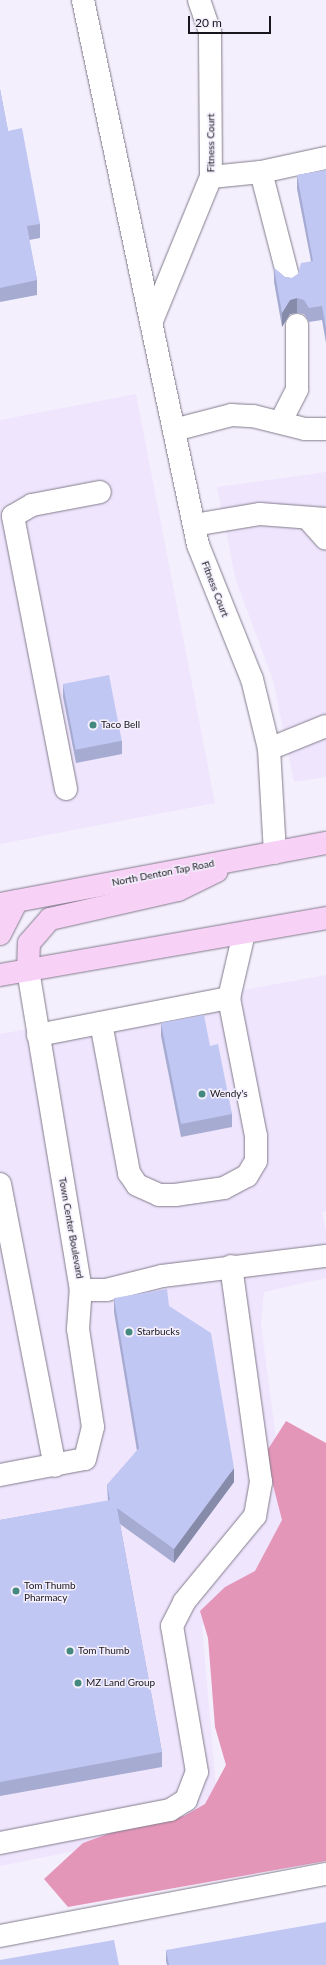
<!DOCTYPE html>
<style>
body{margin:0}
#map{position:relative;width:326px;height:1965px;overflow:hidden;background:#f4effd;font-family:Lato,sans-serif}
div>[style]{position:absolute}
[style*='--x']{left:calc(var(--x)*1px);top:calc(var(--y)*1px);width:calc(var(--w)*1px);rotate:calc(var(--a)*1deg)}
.built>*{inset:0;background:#efe5fd}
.forest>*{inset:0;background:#e496b9}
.roads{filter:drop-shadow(0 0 1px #827c8b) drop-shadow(0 0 1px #827c8b)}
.minor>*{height:22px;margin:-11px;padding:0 11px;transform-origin:11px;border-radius:11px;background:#fff}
.major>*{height:22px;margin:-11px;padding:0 11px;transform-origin:11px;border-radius:11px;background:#f8d1f7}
.wall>*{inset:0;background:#a6abd1}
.shaded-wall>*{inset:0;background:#878baa}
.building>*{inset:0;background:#c1c7f3;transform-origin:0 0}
.dots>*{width:11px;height:11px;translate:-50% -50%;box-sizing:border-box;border:2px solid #f4effd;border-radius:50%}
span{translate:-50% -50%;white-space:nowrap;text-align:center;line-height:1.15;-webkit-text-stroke:3px #f4effd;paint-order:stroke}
.street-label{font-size:10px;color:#18161c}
.poi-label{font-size:10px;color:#18161c}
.left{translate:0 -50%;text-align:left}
.scale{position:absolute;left:188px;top:16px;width:83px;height:18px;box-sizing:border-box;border:2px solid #18161c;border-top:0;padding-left:5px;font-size:12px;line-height:14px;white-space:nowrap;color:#18161c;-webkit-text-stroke:3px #f4effd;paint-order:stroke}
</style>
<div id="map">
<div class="built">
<i style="clip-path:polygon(136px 394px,215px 803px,0 844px,0 420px)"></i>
<i style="clip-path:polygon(326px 472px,326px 777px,294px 782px,273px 680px,236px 581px,217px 487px)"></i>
<i style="clip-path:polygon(326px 975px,326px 1211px,322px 1212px,326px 1232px,326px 1278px,264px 1292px,261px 1324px,279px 1461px,292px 1511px,257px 1578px,202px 1626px,219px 1822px,0 1866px,0 1034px)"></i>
</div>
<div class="forest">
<i style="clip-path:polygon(286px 1421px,326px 1443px,326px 1861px,68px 1907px,44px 1879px,83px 1843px,124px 1828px,184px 1816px,205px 1804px,226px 1765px,215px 1727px,208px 1638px,200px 1611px,225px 1587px,255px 1571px,282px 1520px,265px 1454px)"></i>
</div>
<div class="roads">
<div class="minor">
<i style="--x:83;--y:0;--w:557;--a:78.08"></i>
<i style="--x:198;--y:545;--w:144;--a:68.1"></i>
<i style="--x:252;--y:679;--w:72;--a:76.3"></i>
<i style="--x:269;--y:749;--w:104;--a:86.7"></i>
<i style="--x:261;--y:172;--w:112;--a:75.5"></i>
<i style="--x:211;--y:177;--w:50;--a:-5.7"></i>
<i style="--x:261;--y:172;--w:66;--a:-12.2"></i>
<i style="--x:151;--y:323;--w:158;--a:-67.7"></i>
<i style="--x:211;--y:177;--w:145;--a:-90.4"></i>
<i style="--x:210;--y:32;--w:34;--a:-109"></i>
<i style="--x:281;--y:421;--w:36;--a:-63"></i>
<i style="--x:297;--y:389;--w:64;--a:-90"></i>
<i style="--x:174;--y:430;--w:59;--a:-14.7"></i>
<i style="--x:231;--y:415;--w:22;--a:3"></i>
<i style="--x:253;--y:416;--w:54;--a:14"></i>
<i style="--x:305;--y:429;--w:21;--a:0"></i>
<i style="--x:309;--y:520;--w:25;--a:48"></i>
<i style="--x:194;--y:525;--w:67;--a:-9.5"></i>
<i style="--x:260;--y:514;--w:66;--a:4.3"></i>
<i style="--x:269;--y:749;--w:61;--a:-22"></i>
<i style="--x:66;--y:789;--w:278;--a:-101"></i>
<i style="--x:13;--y:516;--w:22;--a:-30"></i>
<i style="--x:32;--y:505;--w:69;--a:-10.8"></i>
<i style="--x:28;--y:970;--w:324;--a:80.6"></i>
<i style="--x:81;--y:1290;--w:25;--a:0"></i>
<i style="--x:106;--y:1290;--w:58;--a:-14"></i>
<i style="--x:162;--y:1276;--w:165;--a:-7"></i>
<i style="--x:101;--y:1023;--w:153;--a:79.4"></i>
<i style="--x:129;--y:1173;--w:14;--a:56"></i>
<i style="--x:137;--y:1185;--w:24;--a:24"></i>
<i style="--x:159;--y:1195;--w:16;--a:0"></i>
<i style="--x:175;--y:1195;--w:49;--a:-8.1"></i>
<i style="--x:224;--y:1188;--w:26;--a:-28"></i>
<i style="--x:247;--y:1176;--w:17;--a:-59"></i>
<i style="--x:256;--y:1161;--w:25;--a:-90"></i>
<i style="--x:256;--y:1136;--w:141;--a:-101.1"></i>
<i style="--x:229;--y:998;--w:67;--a:-77"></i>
<i style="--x:38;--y:1035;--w:195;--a:-11"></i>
<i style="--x:0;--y:1184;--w:287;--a:79"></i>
<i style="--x:0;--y:1475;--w:86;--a:-10.7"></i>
<i style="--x:85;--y:1459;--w:33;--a:-76"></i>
<i style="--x:93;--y:1427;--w:99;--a:-98.7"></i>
<i style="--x:78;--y:1329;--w:39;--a:-86"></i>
<i style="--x:0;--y:1843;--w:173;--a:-11"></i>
<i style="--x:170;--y:1810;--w:19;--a:-32"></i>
<i style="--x:186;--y:1800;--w:30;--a:-69"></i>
<i style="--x:197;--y:1772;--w:148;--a:-99.7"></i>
<i style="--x:172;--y:1626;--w:27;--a:-63"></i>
<i style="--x:184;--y:1602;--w:112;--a:-50.5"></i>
<i style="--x:255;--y:1516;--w:35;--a:-80"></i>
<i style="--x:261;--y:1482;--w:218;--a:-97.9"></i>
<i style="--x:0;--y:1936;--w:332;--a:-10.8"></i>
</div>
<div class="major">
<i style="--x:0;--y:904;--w:332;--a:-10.6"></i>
<i style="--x:0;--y:934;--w:37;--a:-63"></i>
<i style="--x:28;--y:970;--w:27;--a:-88"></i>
<i style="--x:29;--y:943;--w:32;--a:-49"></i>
<i style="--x:50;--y:919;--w:131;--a:-12.8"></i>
<i style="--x:178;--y:890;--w:43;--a:-26"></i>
<i style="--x:0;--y:975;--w:331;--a:-9.9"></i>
</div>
</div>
<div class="wall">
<i style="clip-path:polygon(0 89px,8px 131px,40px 224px,40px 238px,29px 240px,37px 280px,37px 295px,0 302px)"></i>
<i style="clip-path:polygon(326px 170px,326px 343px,322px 320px,309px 322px,304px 314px,297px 313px,290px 314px,282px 327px,274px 282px,274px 268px,285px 277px,292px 278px,298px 274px,311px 261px,297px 189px,297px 175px)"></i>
<i style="clip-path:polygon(63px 684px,122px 741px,122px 754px,76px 763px,63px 697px)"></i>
<i style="clip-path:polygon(161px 1023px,210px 1046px,232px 1114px,232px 1127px,181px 1137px,161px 1036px)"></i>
<i style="clip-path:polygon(114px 1298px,169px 1306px,234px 1482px,174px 1563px,120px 1524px,162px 1752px,162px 1767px,0 1796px,0 1520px,108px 1501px,107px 1485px,137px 1451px,114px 1312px)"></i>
<i style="clip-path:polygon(166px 1950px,326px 1965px,167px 1965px,166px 1961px)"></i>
</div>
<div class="shaded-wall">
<i style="clip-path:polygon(297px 298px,297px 313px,290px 314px,282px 327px,282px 313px,290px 300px)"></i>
<i style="clip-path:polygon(234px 1468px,234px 1482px,174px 1563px,174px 1549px)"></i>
</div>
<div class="building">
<i style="clip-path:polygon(0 89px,8px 131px,22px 128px,40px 224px,27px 226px,37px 280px,0 288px)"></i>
<i style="clip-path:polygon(326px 170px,326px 328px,322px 306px,309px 308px,304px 300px,297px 298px,290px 300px,282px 313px,274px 268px,285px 277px,292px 278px,298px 274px,301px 263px,313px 261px,297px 175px)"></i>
<i style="left:109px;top:675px;width:67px;height:47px;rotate:79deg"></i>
<i style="clip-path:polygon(204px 1015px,210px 1046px,218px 1044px,232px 1114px,181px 1124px,161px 1023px)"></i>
<i style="clip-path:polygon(167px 1289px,169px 1306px,211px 1333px,234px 1468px,174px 1549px,117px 1508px,162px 1752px,0 1782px,0 1520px,110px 1500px,107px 1485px,139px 1448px,114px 1298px)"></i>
<i style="clip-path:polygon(326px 1922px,326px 1965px,169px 1965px,166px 1950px)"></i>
<i style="clip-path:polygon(114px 1940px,119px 1965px,0 1965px,0 1960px)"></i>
</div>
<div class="dots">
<i style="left:93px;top:725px;background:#44897f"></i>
<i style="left:202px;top:1094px;background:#44897f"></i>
<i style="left:129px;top:1332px;background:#44897f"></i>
<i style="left:16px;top:1591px;background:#44897f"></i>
<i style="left:70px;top:1651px;background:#44897f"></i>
<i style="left:78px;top:1683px;background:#44897f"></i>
</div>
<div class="street-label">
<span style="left:211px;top:143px;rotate:-90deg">Fitness Court</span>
<span style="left:215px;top:589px;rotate:69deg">Fitness Court</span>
<span style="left:163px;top:873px;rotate:-11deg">North Denton Tap Road</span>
<span style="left:71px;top:1228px;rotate:80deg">Town Center Boulevard</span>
</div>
<div class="poi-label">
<span class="left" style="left:101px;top:725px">Taco Bell</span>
<span class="left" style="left:210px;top:1094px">Wendy's</span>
<span class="left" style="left:137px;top:1332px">Starbucks</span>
<span class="left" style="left:24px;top:1591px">Tom Thumb<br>Pharmacy</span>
<span class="left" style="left:78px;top:1651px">Tom Thumb</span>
<span class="left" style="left:86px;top:1683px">MZ Land Group</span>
</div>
<div class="scale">20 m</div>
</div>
